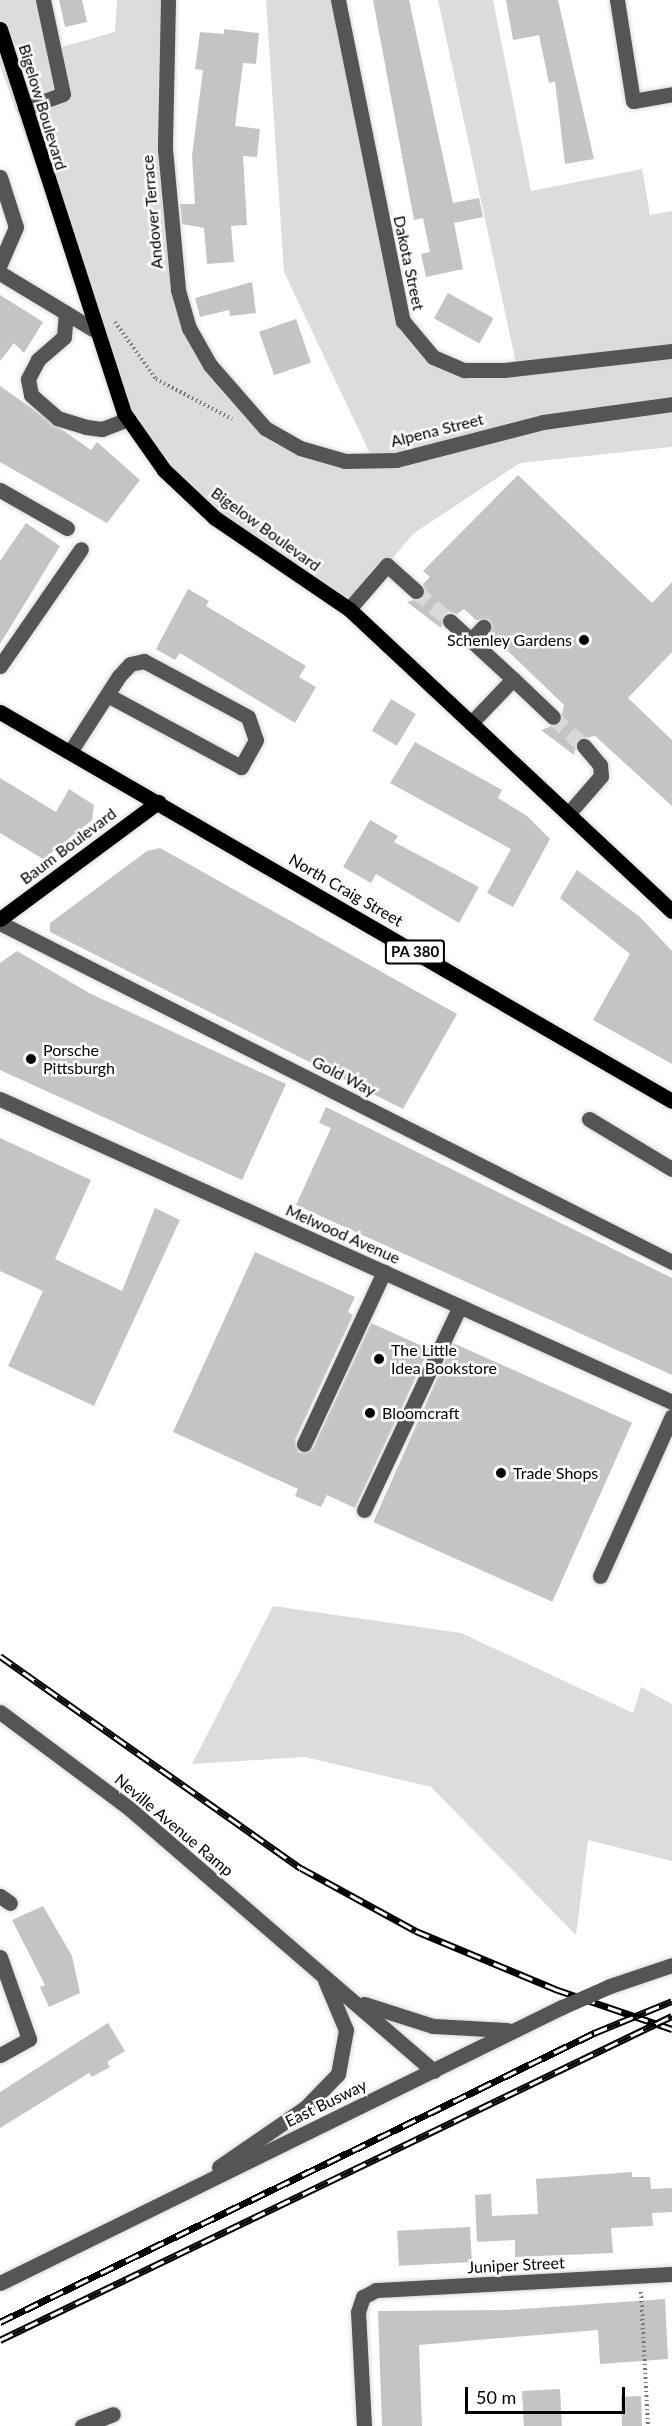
<!DOCTYPE html>
<style>
body{margin:0}
#map{position:relative;width:672px;height:2426px;overflow:hidden;background:#fff;font-family:Lato,sans-serif}
div>[style]{position:absolute}
[style*='--x']{left:calc(var(--x)*1px);top:calc(var(--y)*1px);width:calc(var(--w)*1px);rotate:calc(var(--a)*1deg)}
.green>*{inset:0;background:#dcdcdc}
.building>*{inset:0;background:#c4c4c4;transform-origin:0 0}
.minor-tunnel>*{height:15px;margin-top:-7.5px;transform-origin:0;background:repeating-linear-gradient(90deg,#d9d9d9 0 15px,transparent 0 23px)}
.path>*{height:4px;margin-top:-2px;transform-origin:0;background:repeating-linear-gradient(90deg,#777 0 1.5px,transparent 0 4.5px)}
.roads{filter:drop-shadow(0 0 2px #dbdbdb) drop-shadow(0 0 2px #dbdbdb)}
.minor>*{height:15px;margin:-7.5px;padding:0 7.5px;transform-origin:7.5px;border-radius:7.5px;background:#555}
.major>*{height:15px;margin:-7.5px;padding:0 7.5px;transform-origin:7.5px;border-radius:7.5px;background:#000}
.rail>*{height:7px;margin-top:-3.5px;transform-origin:0;background:repeating-linear-gradient(90deg,#fff 0 14px,#000 0 28px);box-sizing:border-box;border-block:2px solid #000}
.minor-bridge>*{height:15px;margin:-7.5px;padding:0 7.5px;transform-origin:7.5px;border-radius:7.5px;background:#555}
.dots>*{width:16px;height:16px;translate:-50% -50%;box-sizing:border-box;border:3px solid #fff;border-radius:50%}
span{translate:-50% -50%;white-space:nowrap;text-align:center;line-height:1.15;-webkit-text-stroke:5px #fff;paint-order:stroke}
.shield-label span{padding:2px 4px;background:#fff;border:2px solid;border-radius:4px;-webkit-text-stroke-width:0}
.shield-label{font-size:15px;color:#000;font-weight:700}
.street-label{font-size:16px;color:#000}
.poi-label{font-size:16px;color:#000}
.right{translate:-100% -50%;text-align:right}
.left{translate:0 -50%;text-align:left}
.scale{position:absolute;left:465px;top:2387px;width:160px;height:27px;box-sizing:border-box;border:3px solid #000;border-top:0;padding-left:8px;font-size:18px;line-height:21px;white-space:nowrap;color:#000;-webkit-text-stroke:4px #fff;paint-order:stroke}
</style>
<div id="map">
<div class="green">
<i style="clip-path:polygon(0 0,43px 0,55px 49px,115px 32px,117px 0,170px 0,170px 247px,189px 328px,241px 407px,300px 448px,373px 460px,284px 272px,266px 0,338px 0,403px 321px,433px 357px,464px 370px,517px 368px,438px 0,493px 0,531px 191px,642px 169px,650px 215px,672px 211px,672px 447px,520px 463px,414px 533px,349px 609px,215px 518px,124px 413px,0 65px)"></i>
<i style="clip-path:polygon(273px 1606px,461px 1633px,633px 1713px,641px 1687px,672px 1704px,672px 1861px,588px 1840px,576px 1935px,431px 1787px,305px 1757px,192px 1764px)"></i>
</div>
<div class="building">
<i style="clip-path:polygon(59px 0,82px 0,87px 22px,65px 27px)"></i>
<i style="clip-path:polygon(373px 0,409px 0,453px 203px,479px 198px,483px 217px,454px 223px,463px 269px,426px 277px,421px 254px,430px 252px,423px 218px,414px 220px)"></i>
<i style="clip-path:polygon(506px 0,558px 0,594px 159px,565px 164px,555px 81px,549px 83px,539px 35px,513px 40px)"></i>
<i style="clip-path:polygon(224px 29px,259px 33px,256px 64px,243px 63px,235px 126px,260px 129px,257px 157px,243px 156px,247px 225px,231px 226px,234px 262px,207px 264px,204px 228px,182px 224px,180px 204px,195px 204px,192px 156px,203px 70px,195px 69px,200px 32px,224px 34px)"></i>
<i style="clip-path:polygon(252px 282px,256px 313px,230px 316px,229px 310px,200px 317px,195px 298px)"></i>
<i style="left:448px;top:293px;width:52px;height:29px;rotate:29deg"></i>
<i style="clip-path:polygon(0 295px,43px 322px,24px 353px,14px 343px,0 361px)"></i>
<i style="left:296px;top:319px;width:46px;height:39px;rotate:71deg"></i>
<i style="clip-path:polygon(0 386px,91px 450px,97px 442px,140px 480px,107px 523px,0 462px)"></i>
<i style="clip-path:polygon(518px 475px,652px 603px,672px 582px,672px 652px,628px 698px,672px 740px,672px 806px,595px 736px,577px 739px,574px 755px,541px 730px,560px 723px,564px 705px,490px 634px,489px 620px,476px 620px,464px 609px,457px 614px,448px 612px,441px 628px,407px 602px,424px 597px,423px 584px,430px 577px,423px 571px)"></i>
<i style="clip-path:polygon(26px 523px,60px 546px,0 644px,0 561px)"></i>
<i style="clip-path:polygon(188px 589px,209px 601px,206px 606px,306px 666px,299px 677px,316px 687px,295px 723px,180px 653px,175px 660px,156px 649px)"></i>
<i style="left:391px;top:699px;width:29px;height:37px;rotate:31deg"></i>
<i style="clip-path:polygon(415px 742px,502px 790px,498px 798px,527px 816px,550px 839px,513px 907px,487px 893px,511px 849px,390px 783px)"></i>
<i style="clip-path:polygon(0 778px,56px 812px,69px 789px,94px 805px,92px 820px,43px 859px,0 833px)"></i>
<i style="clip-path:polygon(370px 820px,398px 836px,394px 842px,479px 887px,459px 923px,376px 874px,371px 883px,343px 867px)"></i>
<i style="clip-path:polygon(160px 848px,457px 1014px,403px 1109px,50px 932px,50px 923px,147px 851px)"></i>
<i style="clip-path:polygon(577px 870px,640px 917px,672px 951px,672px 1064px,593px 1020px,630px 954px,560px 898px)"></i>
<i style="clip-path:polygon(17px 951px,91px 994px,286px 1084px,242px 1180px,0 1070px,0 963px)"></i>
<i style="clip-path:polygon(326px 1107px,672px 1278px,672px 1375px,296px 1205px,331px 1128px,319px 1123px)"></i>
<i style="clip-path:polygon(0 1138px,91px 1180px,55px 1259px,122px 1291px,155px 1208px,180px 1220px,94px 1406px,8px 1366px,43px 1291px,0 1271px)"></i>
<i style="clip-path:polygon(255px 1252px,355px 1297px,348px 1312px,353px 1315px,295px 1440px,299px 1453px,313px 1448px,371px 1323px,429px 1349px,355px 1508px,327px 1495px,321px 1507px,295px 1496px,298px 1489px,173px 1432px)"></i>
<i style="left:453px;top:1343px;width:196px;height:196px;rotate:24deg"></i>
<i style="clip-path:polygon(43px 1906px,72px 1956px,80px 1993px,49px 2007px,40px 1987px,45px 1985px,12px 1920px)"></i>
<i style="clip-path:polygon(108px 2023px,125px 2051px,107px 2062px,110px 2067px,92px 2077px,89px 2073px,0 2128px,0 2092px)"></i>
<i style="clip-path:polygon(632px 2172px,632px 2177px,650px 2177px,651px 2189px,672px 2188px,672px 2212px,652px 2213px,653px 2226px,611px 2228px,613px 2253px,515px 2257px,515px 2240px,477px 2242px,475px 2195px,491px 2194px,492px 2216px,538px 2214px,536px 2179px)"></i>
<i style="left:470px;top:2227px;width:35px;height:73px;rotate:87deg"></i>
<i style="clip-path:polygon(665px 2299px,668px 2359px,600px 2364px,598px 2330px,419px 2345px,422px 2426px,382px 2426px,378px 2311px,508px 2310px)"></i>
<i style="left:560px;top:2389px;width:37px;height:38px;rotate:87deg"></i>
<i style="left:641px;top:2396px;width:30px;height:20px;rotate:88deg"></i>
</div>
<div class="minor-tunnel">
<i style="--x:416;--y:591;--w:45;--a:41.4"></i>
<i style="--x:553;--y:717;--w:42;--a:43.1"></i>
</div>
<div class="path">
<i style="--x:115;--y:322;--w:70;--a:54.3"></i>
<i style="--x:156;--y:379;--w:86;--a:27.8"></i>
<i style="--x:641;--y:2292;--w:134;--a:87"></i>
</div>
<div class="roads">
<div class="minor">
<i style="--x:168;--y:0;--w:149;--a:91.2"></i>
<i style="--x:165;--y:149;--w:142;--a:84.7"></i>
<i style="--x:178;--y:290;--w:40;--a:74"></i>
<i style="--x:189;--y:328;--w:43;--a:60.4"></i>
<i style="--x:210;--y:365;--w:84;--a:48.9"></i>
<i style="--x:265;--y:428;--w:40;--a:29.7"></i>
<i style="--x:300;--y:448;--w:47;--a:16.1"></i>
<i style="--x:345;--y:461;--w:51;--a:-1.1"></i>
<i style="--x:396;--y:460;--w:152;--a:-14.5"></i>
<i style="--x:543;--y:422;--w:130;--a:-7.9"></i>
<i style="--x:338;--y:0;--w:328;--a:78.6"></i>
<i style="--x:403;--y:321;--w:47;--a:50.2"></i>
<i style="--x:433;--y:357;--w:34;--a:23"></i>
<i style="--x:464;--y:370;--w:40;--a:0"></i>
<i style="--x:504;--y:370;--w:169;--a:-6.5"></i>
<i style="--x:617;--y:0;--w:102;--a:81"></i>
<i style="--x:633;--y:101;--w:40;--a:-10"></i>
<i style="--x:25;--y:108;--w:40;--a:-20.2"></i>
<i style="--x:63;--y:94;--w:96;--a:-102"></i>
<i style="--x:0;--y:177;--w:52;--a:72.3"></i>
<i style="--x:16;--y:227;--w:40;--a:113.4"></i>
<i style="--x:0;--y:273;--w:109;--a:31.1"></i>
<i style="--x:66;--y:313;--w:24;--a:95"></i>
<i style="--x:64;--y:337;--w:35;--a:139"></i>
<i style="--x:38;--y:360;--w:21;--a:118"></i>
<i style="--x:28;--y:379;--w:16;--a:79"></i>
<i style="--x:31;--y:395;--w:35;--a:41"></i>
<i style="--x:57;--y:418;--w:30;--a:17"></i>
<i style="--x:86;--y:427;--w:16;--a:7"></i>
<i style="--x:102;--y:429;--w:28;--a:-21"></i>
<i style="--x:0;--y:490;--w:77;--a:29.6"></i>
<i style="--x:349;--y:609;--w:58;--a:-49.2"></i>
<i style="--x:387;--y:565;--w:39;--a:42"></i>
<i style="--x:450;--y:621;--w:86;--a:42.6"></i>
<i style="--x:513;--y:679;--w:61;--a:133.7"></i>
<i style="--x:471;--y:640;--w:18;--a:-47"></i>
<i style="--x:0;--y:666;--w:142;--a:-55.3"></i>
<i style="--x:513;--y:679;--w:55;--a:43.5"></i>
<i style="--x:70;--y:752;--w:90;--a:-57.2"></i>
<i style="--x:119;--y:676;--w:16;--a:-47"></i>
<i style="--x:130;--y:664;--w:14;--a:-12"></i>
<i style="--x:144;--y:661;--w:118;--a:28.3"></i>
<i style="--x:248;--y:717;--w:24;--a:71"></i>
<i style="--x:256;--y:740;--w:31;--a:119"></i>
<i style="--x:241;--y:767;--w:150;--a:-151.7"></i>
<i style="--x:568;--y:814;--w:50;--a:-49"></i>
<i style="--x:601;--y:776;--w:11;--a:-95"></i>
<i style="--x:600;--y:765;--w:25;--a:-130"></i>
<i style="--x:0;--y:923;--w:753;--a:26.77"></i>
<i style="--x:0;--y:1099;--w:737;--a:24.27"></i>
<i style="--x:589;--y:1119;--w:97;--a:31.1"></i>
<i style="--x:304;--y:1444;--w:190;--a:-65.1"></i>
<i style="--x:364;--y:1510;--w:225;--a:-64.8"></i>
<i style="--x:600;--y:1576;--w:175;--a:-65.8"></i>
<i style="--x:0;--y:1712;--w:162;--a:36.7"></i>
<i style="--x:130;--y:1809;--w:401;--a:40.8"></i>
<i style="--x:0;--y:1896;--w:12;--a:35"></i>
<i style="--x:0;--y:1957;--w:87;--a:70.5"></i>
<i style="--x:29;--y:2039;--w:33;--a:151"></i>
<i style="--x:610;--y:1986;--w:65;--a:-18.7"></i>
<i style="--x:364;--y:2004;--w:72;--a:17.7"></i>
<i style="--x:433;--y:2026;--w:74;--a:3.1"></i>
<i style="--x:219;--y:2167;--w:106;--a:-34.6"></i>
<i style="--x:306;--y:2107;--w:46;--a:-45.9"></i>
<i style="--x:338;--y:2074;--w:45;--a:-79.7"></i>
<i style="--x:346;--y:2030;--w:54;--a:-112.8"></i>
<i style="--x:0;--y:2283;--w:626;--a:-26.16"></i>
<i style="--x:82;--y:2426;--w:33;--a:-21"></i>
<i style="--x:364;--y:2426;--w:114;--a:-93"></i>
<i style="--x:358;--y:2312;--w:16;--a:-72"></i>
<i style="--x:363;--y:2297;--w:15;--a:-28"></i>
<i style="--x:376;--y:2290;--w:296;--a:-3.1"></i>
</div>
<div class="major">
<i style="--x:0;--y:29;--w:404;--a:72.1"></i>
<i style="--x:124;--y:413;--w:70;--a:54.9"></i>
<i style="--x:164;--y:470;--w:70;--a:43.3"></i>
<i style="--x:215;--y:518;--w:162;--a:34.2"></i>
<i style="--x:349;--y:609;--w:442;--a:43.1"></i>
<i style="--x:0;--y:712;--w:776;--a:30.07"></i>
<i style="--x:0;--y:919;--w:197;--a:-36.5"></i>
</div>
</div>
<div class="rail">
<i style="--x:0;--y:1656;--w:368;--a:35.2"></i>
<i style="--x:301;--y:1868;--w:131;--a:28.7"></i>
<i style="--x:416;--y:1931;--w:151;--a:22.6"></i>
<i style="--x:555;--y:1989;--w:124;--a:18.9"></i>
<i style="--x:0;--y:2322;--w:661;--a:-25.94"></i>
<i style="--x:594;--y:2033;--w:84;--a:-22.3"></i>
<i style="--x:0;--y:2340;--w:746;--a:-25.74"></i>
</div>
<div class="minor-bridge">
<i style="--x:562;--y:2007;--w:52;--a:-23.6"></i>
</div>
<div class="dots">
<i style="left:584px;top:640px;background:#000"></i>
<i style="left:31px;top:1059px;background:#000"></i>
<i style="left:379px;top:1359px;background:#000"></i>
<i style="left:370px;top:1413px;background:#000"></i>
<i style="left:501px;top:1473px;background:#000"></i>
</div>
<div class="shield-label">
<span style="left:415px;top:952px">PA 380</span>
</div>
<div class="street-label">
<span style="left:43px;top:107px;rotate:73deg">Bigelow Boulevard</span>
<span style="left:152px;top:212px;rotate:-95deg">Andover Terrace</span>
<span style="left:409px;top:263px;rotate:78deg">Dakota Street</span>
<span style="left:437px;top:430px;rotate:-14deg">Alpena Street</span>
<span style="left:266px;top:529px;rotate:36deg">Bigelow Boulevard</span>
<span style="left:68px;top:846px;rotate:-37deg">Baum Boulevard</span>
<span style="left:346px;top:890px;rotate:30deg">North Craig Street</span>
<span style="left:344px;top:1076px;rotate:27deg">Gold Way</span>
<span style="left:343px;top:1234px;rotate:24deg">Melwood Avenue</span>
<span style="left:174px;top:1825px;rotate:40deg">Neville Avenue Ramp</span>
<span style="left:326px;top:2103px;rotate:-26deg">East Busway</span>
<span style="left:516px;top:2265px;rotate:-3deg">Juniper Street</span>
</div>
<div class="poi-label">
<span class="right" style="left:572px;top:640px">Schenley Gardens</span>
<span class="left" style="left:43px;top:1059px">Porsche<br>Pittsburgh</span>
<span class="left" style="left:391px;top:1359px">The Little<br>Idea Bookstore</span>
<span class="left" style="left:382px;top:1413px">Bloomcraft</span>
<span class="left" style="left:513px;top:1473px">Trade Shops</span>
</div>
<div class="scale">50 m</div>
</div>
